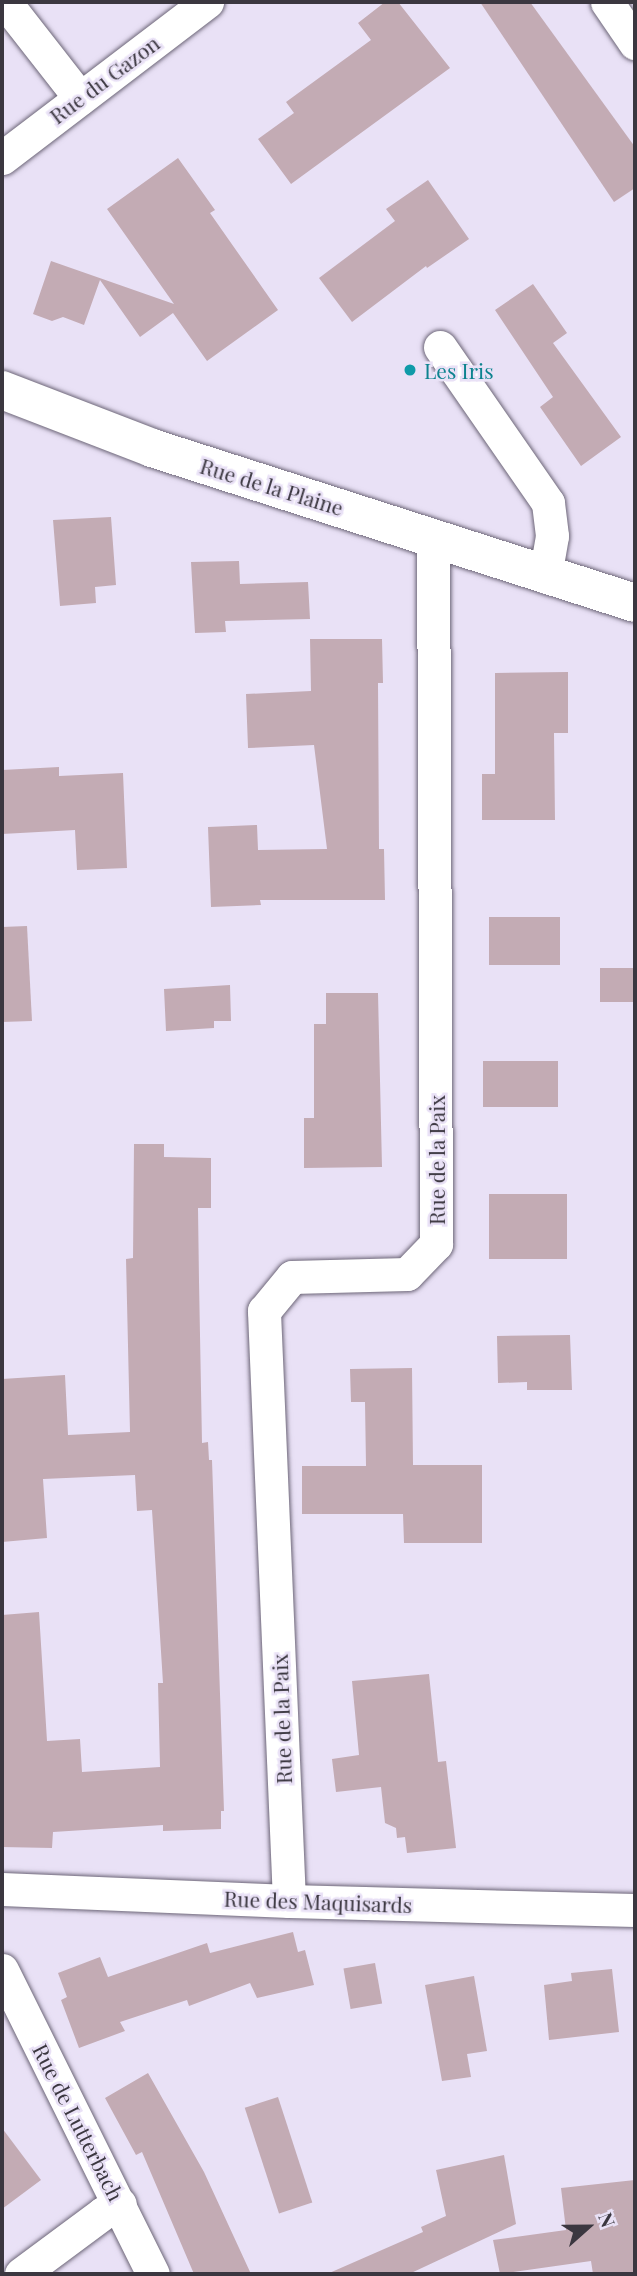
<!DOCTYPE html>
<style>
body{margin:0}
#map{position:relative;width:637px;height:2276px;overflow:hidden;background:#e9e1f6;font-family:"Playfair Display",serif}
div>[style]{position:absolute}
[style*='--x']{left:calc(var(--x)*1px);top:calc(var(--y)*1px);width:calc(var(--w)*1px);rotate:calc(var(--a)*1deg)}
.building>*{inset:0;background:#c3abb4;transform-origin:0 0}
.roads{filter:drop-shadow(0 0 2px #6d6678) drop-shadow(0 0 2px #6d6678)}
.minor>*{height:33px;margin:-16.5px;padding:0 16.5px;transform-origin:16.5px;border-radius:16.5px;background:#fff}
.tertiary>*{height:38px;margin:-19px;padding:0 19px;transform-origin:19px;border-radius:19px;background:#fff}
.dots>*{width:19px;height:19px;translate:-50% -50%;box-sizing:border-box;border:4px solid #e9e1f6;border-radius:50%}
span{translate:-50% -50%;white-space:nowrap;text-align:center;line-height:1.15;-webkit-text-stroke:5px #e9e1f6;paint-order:stroke}
.street-label{font-size:21px;color:#3b3740}
.culture-label{font-size:21px;color:#0d838f}
.left{translate:0 -50%;text-align:left}
.frame{position:absolute;inset:0;border:4px solid #3b3740;pointer-events:none}
.north{position:absolute;left:553px;top:2192px;width:70px;height:70px;-webkit-text-stroke:5px #e9e1f6;paint-order:stroke;rotate:69deg;font-size:19px;font-weight:700;line-height:28px;text-align:center;color:#3b3740}
.north::after{content:'';display:block;margin:auto;width:24px;height:32px;background:#3b3740;clip-path:polygon(50% 0,100% 100%,50% 72%,0 100%)}
</style>
<div id="map">
<div class="building">
<i style="clip-path:polygon(385px 2px,398px 2px,450px 68px,291px 184px,258px 139px,294px 113px,286px 102px,371px 40px,358px 23px)"></i>
<i style="clip-path:polygon(480px 2px,530px 2px,635px 147px,635px 188px,614px 202px)"></i>
<i style="clip-path:polygon(178px 158px,215px 210px,210px 213px,278px 310px,207px 361px,173px 313px,140px 337px,100px 280px,84px 325px,63px 317px,52px 321px,33px 314px,51px 261px,174px 304px,107px 209px)"></i>
<i style="clip-path:polygon(428px 180px,469px 239px,427px 268px,426px 266px,352px 322px,319px 278px,395px 221px,386px 209px)"></i>
<i style="clip-path:polygon(533px 284px,567px 333px,553px 343px,621px 437px,581px 466px,540px 407px,553px 397px,495px 310px)"></i>
<i style="clip-path:polygon(111px 517px,116px 585px,95px 587px,96px 603px,60px 606px,53px 520px)"></i>
<i style="clip-path:polygon(239px 561px,240px 584px,308px 582px,310px 619px,225px 621px,226px 632px,195px 633px,191px 562px)"></i>
<i style="clip-path:polygon(310px 639px,382px 639px,383px 683px,378px 683px,379px 849px,384px 849px,385px 900px,260px 900px,261px 905px,211px 907px,208px 827px,257px 825px,258px 850px,327px 849px,314px 745px,248px 748px,246px 694px,311px 691px)"></i>
<i style="clip-path:polygon(568px 672px,568px 733px,554px 733px,555px 820px,482px 820px,482px 774px,495px 774px,495px 673px)"></i>
<i style="clip-path:polygon(59px 767px,59px 776px,123px 773px,127px 868px,77px 870px,75px 830px,2px 834px,2px 770px)"></i>
<i style="left:489px;top:917px;width:71px;height:48px"></i>
<i style="clip-path:polygon(27px 926px,32px 1021px,2px 1022px,2px 927px)"></i>
<i style="left:600px;top:968px;width:35px;height:34px"></i>
<i style="clip-path:polygon(230px 985px,231px 1021px,214px 1021px,214px 1028px,166px 1031px,164px 989px)"></i>
<i style="clip-path:polygon(326px 993px,378px 993px,382px 1167px,304px 1168px,304px 1118px,314px 1118px,314px 1024px,326px 1024px)"></i>
<i style="left:558px;top:1061px;width:46px;height:75px;rotate:90deg"></i>
<i style="clip-path:polygon(134px 1144px,164px 1144px,164px 1157px,211px 1158px,211px 1208px,198px 1208px,199px 1281px,202px 1443px,208px 1442px,209px 1460px,212px 1460px,224px 1811px,221px 1811px,221px 1829px,163px 1831px,163px 1825px,53px 1832px,52px 1848px,2px 1847px,2px 1615px,39px 1612px,47px 1741px,80px 1739px,82px 1772px,160px 1767px,158px 1683px,163px 1683px,152px 1510px,137px 1511px,135px 1475px,43px 1479px,47px 1538px,2px 1542px,2px 1379px,65px 1375px,68px 1435px,130px 1432px,126px 1259px,133px 1258px)"></i>
<i style="left:489px;top:1194px;width:78px;height:65px"></i>
<i style="clip-path:polygon(570px 1335px,572px 1390px,527px 1390px,527px 1382px,498px 1383px,497px 1336px)"></i>
<i style="clip-path:polygon(412px 1368px,413px 1465px,482px 1465px,482px 1543px,404px 1543px,403px 1514px,302px 1514px,302px 1466px,366px 1466px,365px 1402px,351px 1402px,350px 1369px)"></i>
<i style="clip-path:polygon(429px 1674px,438px 1762px,446px 1761px,456px 1848px,407px 1853px,405px 1837px,397px 1838px,396px 1828px,385px 1823px,381px 1787px,336px 1792px,332px 1759px,359px 1755px,352px 1681px)"></i>
<i style="clip-path:polygon(293px 1932px,298px 1952px,305px 1950px,314px 1985px,257px 1998px,250px 1983px,189px 2006px,187px 2000px,120px 2022px,125px 2031px,79px 2048px,61px 2000px,67px 1997px,58px 1973px,100px 1957px,108px 1977px,207px 1943px,210px 1953px)"></i>
<i style="left:375px;top:1963px;width:41px;height:32px;rotate:80deg"></i>
<i style="clip-path:polygon(612px 1969px,619px 2032px,549px 2040px,544px 1985px,572px 1981px,571px 1973px)"></i>
<i style="clip-path:polygon(474px 1976px,487px 2051px,467px 2054px,471px 2077px,442px 2081px,425px 1985px)"></i>
<i style="clip-path:polygon(148px 2073px,204px 2172px,251px 2274px,194px 2274px,142px 2152px,136px 2155px,105px 2098px)"></i>
<i style="left:278px;top:2097px;width:111px;height:35px;rotate:72deg"></i>
<i style="clip-path:polygon(2px 2128px,41px 2180px,2px 2209px)"></i>
<i style="clip-path:polygon(504px 2155px,516px 2224px,409px 2274px,327px 2274px,423px 2232px,421px 2227px,446px 2216px,436px 2170px)"></i>
<i style="clip-path:polygon(635px 2180px,635px 2274px,593px 2274px,591px 2261px,500px 2274px,493px 2240px,566px 2230px,561px 2188px)"></i>
</div>
<div class="roads">
<div class="minor">
<i style="--x:5;--y:2;--w:122;--a:52"></i>
<i style="--x:607;--y:2;--w:50;--a:55.7"></i>
<i style="--x:2;--y:158;--w:258;--a:-37.3"></i>
<i style="--x:440;--y:347;--w:190;--a:55.3"></i>
<i style="--x:548;--y:503;--w:33;--a:83"></i>
<i style="--x:552;--y:536;--w:41;--a:99.9"></i>
<i style="--x:2;--y:1889;--w:287;--a:2.4"></i>
<i style="--x:289;--y:1901;--w:346;--a:1.5"></i>
<i style="--x:289;--y:1901;--w:591;--a:-92.43"></i>
<i style="--x:264;--y:1311;--w:44;--a:-50.5"></i>
<i style="--x:292;--y:1277;--w:115;--a:-1.5"></i>
<i style="--x:407;--y:1274;--w:42;--a:-46"></i>
<i style="--x:436;--y:1244;--w:707;--a:-90.24"></i>
<i style="--x:2;--y:1970;--w:339;--a:63.6"></i>
<i style="--x:21;--y:2274;--w:102;--a:-36.6"></i>
<i style="--x:103;--y:2213;--w:19;--a:-28"></i>
</div>
<div class="tertiary">
<i style="--x:2;--y:390;--w:161;--a:21.1"></i>
<i style="--x:152;--y:448;--w:507;--a:17.79"></i>
</div>
</div>
<div class="dots">
<i style="left:410px;top:370px;background:#0f9aa8"></i>
</div>
<div class="street-label">
<span style="left:104px;top:79px;rotate:-37deg">Rue du Gazon</span>
<span style="left:272px;top:486px;rotate:17deg">Rue de la Plaine</span>
<span style="left:436px;top:1160px;rotate:-90deg">Rue de la Paix</span>
<span style="left:281px;top:1719px;rotate:-92deg">Rue de la Paix</span>
<span style="left:318px;top:1901px;rotate:2deg">Rue des Maquisards</span>
<span style="left:79px;top:2122px;rotate:63deg">Rue de Lutterbach</span>
</div>
<div class="culture-label">
<span class="left" style="left:424px;top:370px">Les Iris</span>
</div>
<div class="frame"></div>
<div class="north">N</div>
</div>
